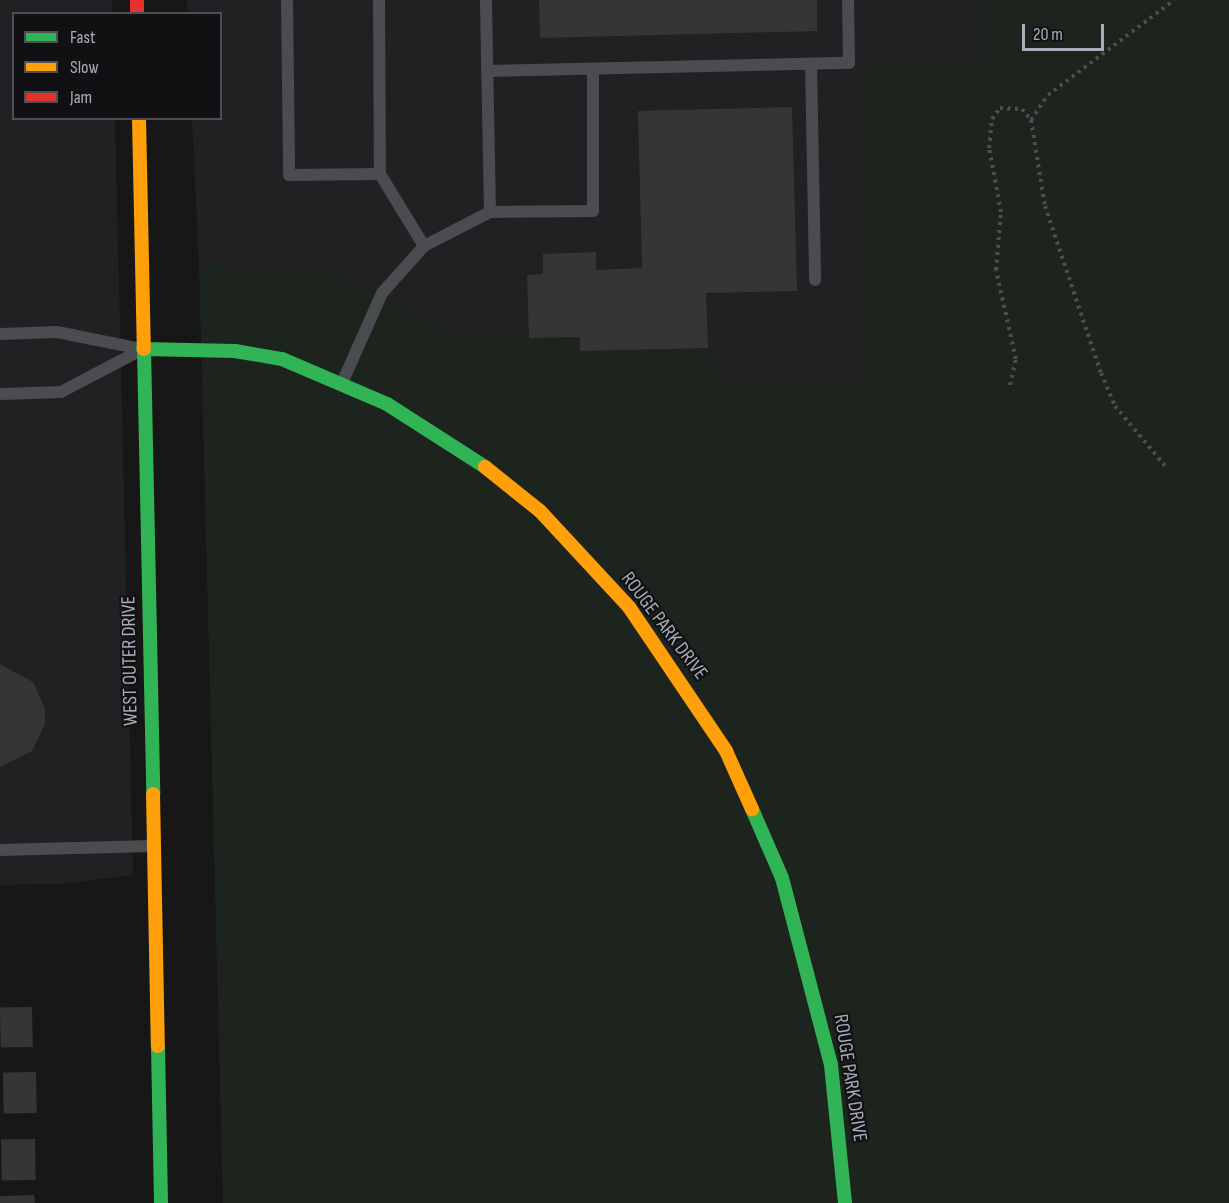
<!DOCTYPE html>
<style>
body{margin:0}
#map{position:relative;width:1229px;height:1203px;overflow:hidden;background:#171717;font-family:"Sofia Sans Condensed",sans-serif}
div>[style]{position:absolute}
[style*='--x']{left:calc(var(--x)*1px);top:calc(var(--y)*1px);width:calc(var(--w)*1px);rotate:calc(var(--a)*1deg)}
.built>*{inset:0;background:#212123}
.green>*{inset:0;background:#1d241e}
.building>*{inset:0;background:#353536;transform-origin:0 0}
.path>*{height:4px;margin-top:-2px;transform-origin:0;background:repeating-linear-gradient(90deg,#4d4e52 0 3px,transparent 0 7.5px)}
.lane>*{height:12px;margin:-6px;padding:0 6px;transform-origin:6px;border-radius:6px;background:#4b4c50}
.fast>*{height:14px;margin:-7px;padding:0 7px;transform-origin:7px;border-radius:7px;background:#30b455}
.slow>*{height:14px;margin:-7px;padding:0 7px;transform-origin:7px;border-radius:7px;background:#ff9f0a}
.jam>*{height:14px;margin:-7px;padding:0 7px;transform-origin:7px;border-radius:7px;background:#e5322d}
span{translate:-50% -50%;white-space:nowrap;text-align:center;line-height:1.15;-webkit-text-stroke:4.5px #111113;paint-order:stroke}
.street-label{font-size:20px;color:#a8adb8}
.legend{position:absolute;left:12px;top:12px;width:210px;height:108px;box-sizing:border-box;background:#111113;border:2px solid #4d4f55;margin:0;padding:8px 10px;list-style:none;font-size:18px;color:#a8adb8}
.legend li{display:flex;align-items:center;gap:12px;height:30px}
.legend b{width:30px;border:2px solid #4d4f55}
.scale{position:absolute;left:1022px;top:24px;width:82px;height:27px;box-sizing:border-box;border:3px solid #a8adb8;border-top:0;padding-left:8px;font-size:18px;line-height:21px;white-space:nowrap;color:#a8adb8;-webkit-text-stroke:4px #111113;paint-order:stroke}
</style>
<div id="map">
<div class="built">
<i style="clip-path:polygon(0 0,112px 0,112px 13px,14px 14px,14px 118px,115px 119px,133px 875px,63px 884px,0 885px)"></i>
<i style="clip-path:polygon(187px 0,981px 0,982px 64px,859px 68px,866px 379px,725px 381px,711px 351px,578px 353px,576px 340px,467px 338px,323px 268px,199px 264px,192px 119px,220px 118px,220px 14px,188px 13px)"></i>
</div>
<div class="green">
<i style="clip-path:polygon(981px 0,1229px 0,1229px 1203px,223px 1203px,199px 264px,323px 268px,467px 338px,577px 340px,579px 353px,711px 351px,726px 381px,866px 379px,859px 68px,982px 64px)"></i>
</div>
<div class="building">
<i style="clip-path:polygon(539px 0,817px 0,817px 31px,540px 38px)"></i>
<i style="clip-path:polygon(792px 107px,797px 291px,706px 293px,708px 348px,580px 351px,580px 337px,529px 338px,527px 275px,543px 274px,543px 254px,596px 252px,596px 270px,642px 268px,638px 111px)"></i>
<i style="clip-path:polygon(0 664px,33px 682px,45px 709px,45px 724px,32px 751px,0 767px)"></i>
<i style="left:32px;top:1007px;width:40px;height:32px;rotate:89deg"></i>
<i style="left:36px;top:1072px;width:41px;height:33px;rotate:89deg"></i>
<i style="left:35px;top:1139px;width:41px;height:34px;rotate:89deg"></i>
<i style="clip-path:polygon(34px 1195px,35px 1203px,0 1203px,0 1196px)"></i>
</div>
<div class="path">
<i style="--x:1031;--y:120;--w:30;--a:-56"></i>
<i style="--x:1048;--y:95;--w:158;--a:-37"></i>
<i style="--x:1010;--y:385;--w:27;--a:-77"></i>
<i style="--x:1016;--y:359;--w:91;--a:-102.7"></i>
<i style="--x:996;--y:270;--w:58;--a:-85.1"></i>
<i style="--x:1001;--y:212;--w:65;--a:-100.6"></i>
<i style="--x:989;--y:148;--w:29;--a:-84"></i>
<i style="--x:992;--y:119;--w:14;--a:-54"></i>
<i style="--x:1000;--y:108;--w:22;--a:3"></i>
<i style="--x:1022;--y:109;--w:14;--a:51"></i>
<i style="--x:1031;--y:120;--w:87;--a:80.8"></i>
<i style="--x:1045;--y:206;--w:176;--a:71.5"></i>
<i style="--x:1101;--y:373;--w:36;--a:67"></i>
<i style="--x:1115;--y:406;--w:80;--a:50.1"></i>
</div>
<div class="lane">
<i style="--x:287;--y:0;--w:175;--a:89.3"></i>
<i style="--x:289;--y:175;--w:91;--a:-0.6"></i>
<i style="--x:379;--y:0;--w:174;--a:89.7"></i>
<i style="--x:380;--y:174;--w:84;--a:58.6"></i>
<i style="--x:811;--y:64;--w:216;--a:88.9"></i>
<i style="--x:487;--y:71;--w:362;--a:-1.3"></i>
<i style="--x:849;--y:63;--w:63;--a:-90.9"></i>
<i style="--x:490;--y:212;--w:103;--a:-0.6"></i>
<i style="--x:593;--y:211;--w:142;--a:-90"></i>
<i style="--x:0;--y:334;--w:57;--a:-2"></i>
<i style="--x:57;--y:332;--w:87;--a:11.3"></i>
<i style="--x:342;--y:383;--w:98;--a:-66"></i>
<i style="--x:382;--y:293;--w:63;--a:-48.2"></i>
<i style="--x:424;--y:246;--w:74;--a:-27.3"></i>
<i style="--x:490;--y:212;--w:212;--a:-91.1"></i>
<i style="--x:0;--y:394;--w:61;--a:-1.9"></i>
<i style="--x:61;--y:392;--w:90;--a:-27.7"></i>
<i style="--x:0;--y:850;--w:152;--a:-1.5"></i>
</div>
<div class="fast">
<i style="--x:143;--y:349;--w:92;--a:1.2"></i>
<i style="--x:235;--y:351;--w:48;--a:9.7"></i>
<i style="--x:282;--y:359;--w:114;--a:23.2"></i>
<i style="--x:387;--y:404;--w:117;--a:32.7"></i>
<i style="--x:144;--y:349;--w:445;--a:88.8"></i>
<i style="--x:752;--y:809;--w:75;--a:66.5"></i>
<i style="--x:782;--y:878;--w:193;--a:75.3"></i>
<i style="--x:831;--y:1065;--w:139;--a:84.2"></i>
<i style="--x:158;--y:1046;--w:157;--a:88.9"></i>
</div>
<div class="slow">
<i style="--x:139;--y:118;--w:231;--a:88.8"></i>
<i style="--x:485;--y:467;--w:70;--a:38.7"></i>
<i style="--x:540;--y:511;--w:131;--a:47.2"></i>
<i style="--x:629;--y:607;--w:174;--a:56"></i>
<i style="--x:726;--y:751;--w:64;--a:65.9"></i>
<i style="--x:153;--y:794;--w:252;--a:88.9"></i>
</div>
<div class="jam">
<i style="--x:137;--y:0;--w:14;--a:90"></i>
</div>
<div class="street-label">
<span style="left:664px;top:626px;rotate:53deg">ROUGE PARK DRIVE</span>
<span style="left:130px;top:661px;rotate:-91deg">WEST OUTER DRIVE</span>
<span style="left:850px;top:1078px;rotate:81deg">ROUGE PARK DRIVE</span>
</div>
<ul class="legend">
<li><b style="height:8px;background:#30b455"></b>Fast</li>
<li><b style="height:8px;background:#ff9f0a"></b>Slow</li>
<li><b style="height:8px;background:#e5322d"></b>Jam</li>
</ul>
<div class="scale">20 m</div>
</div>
